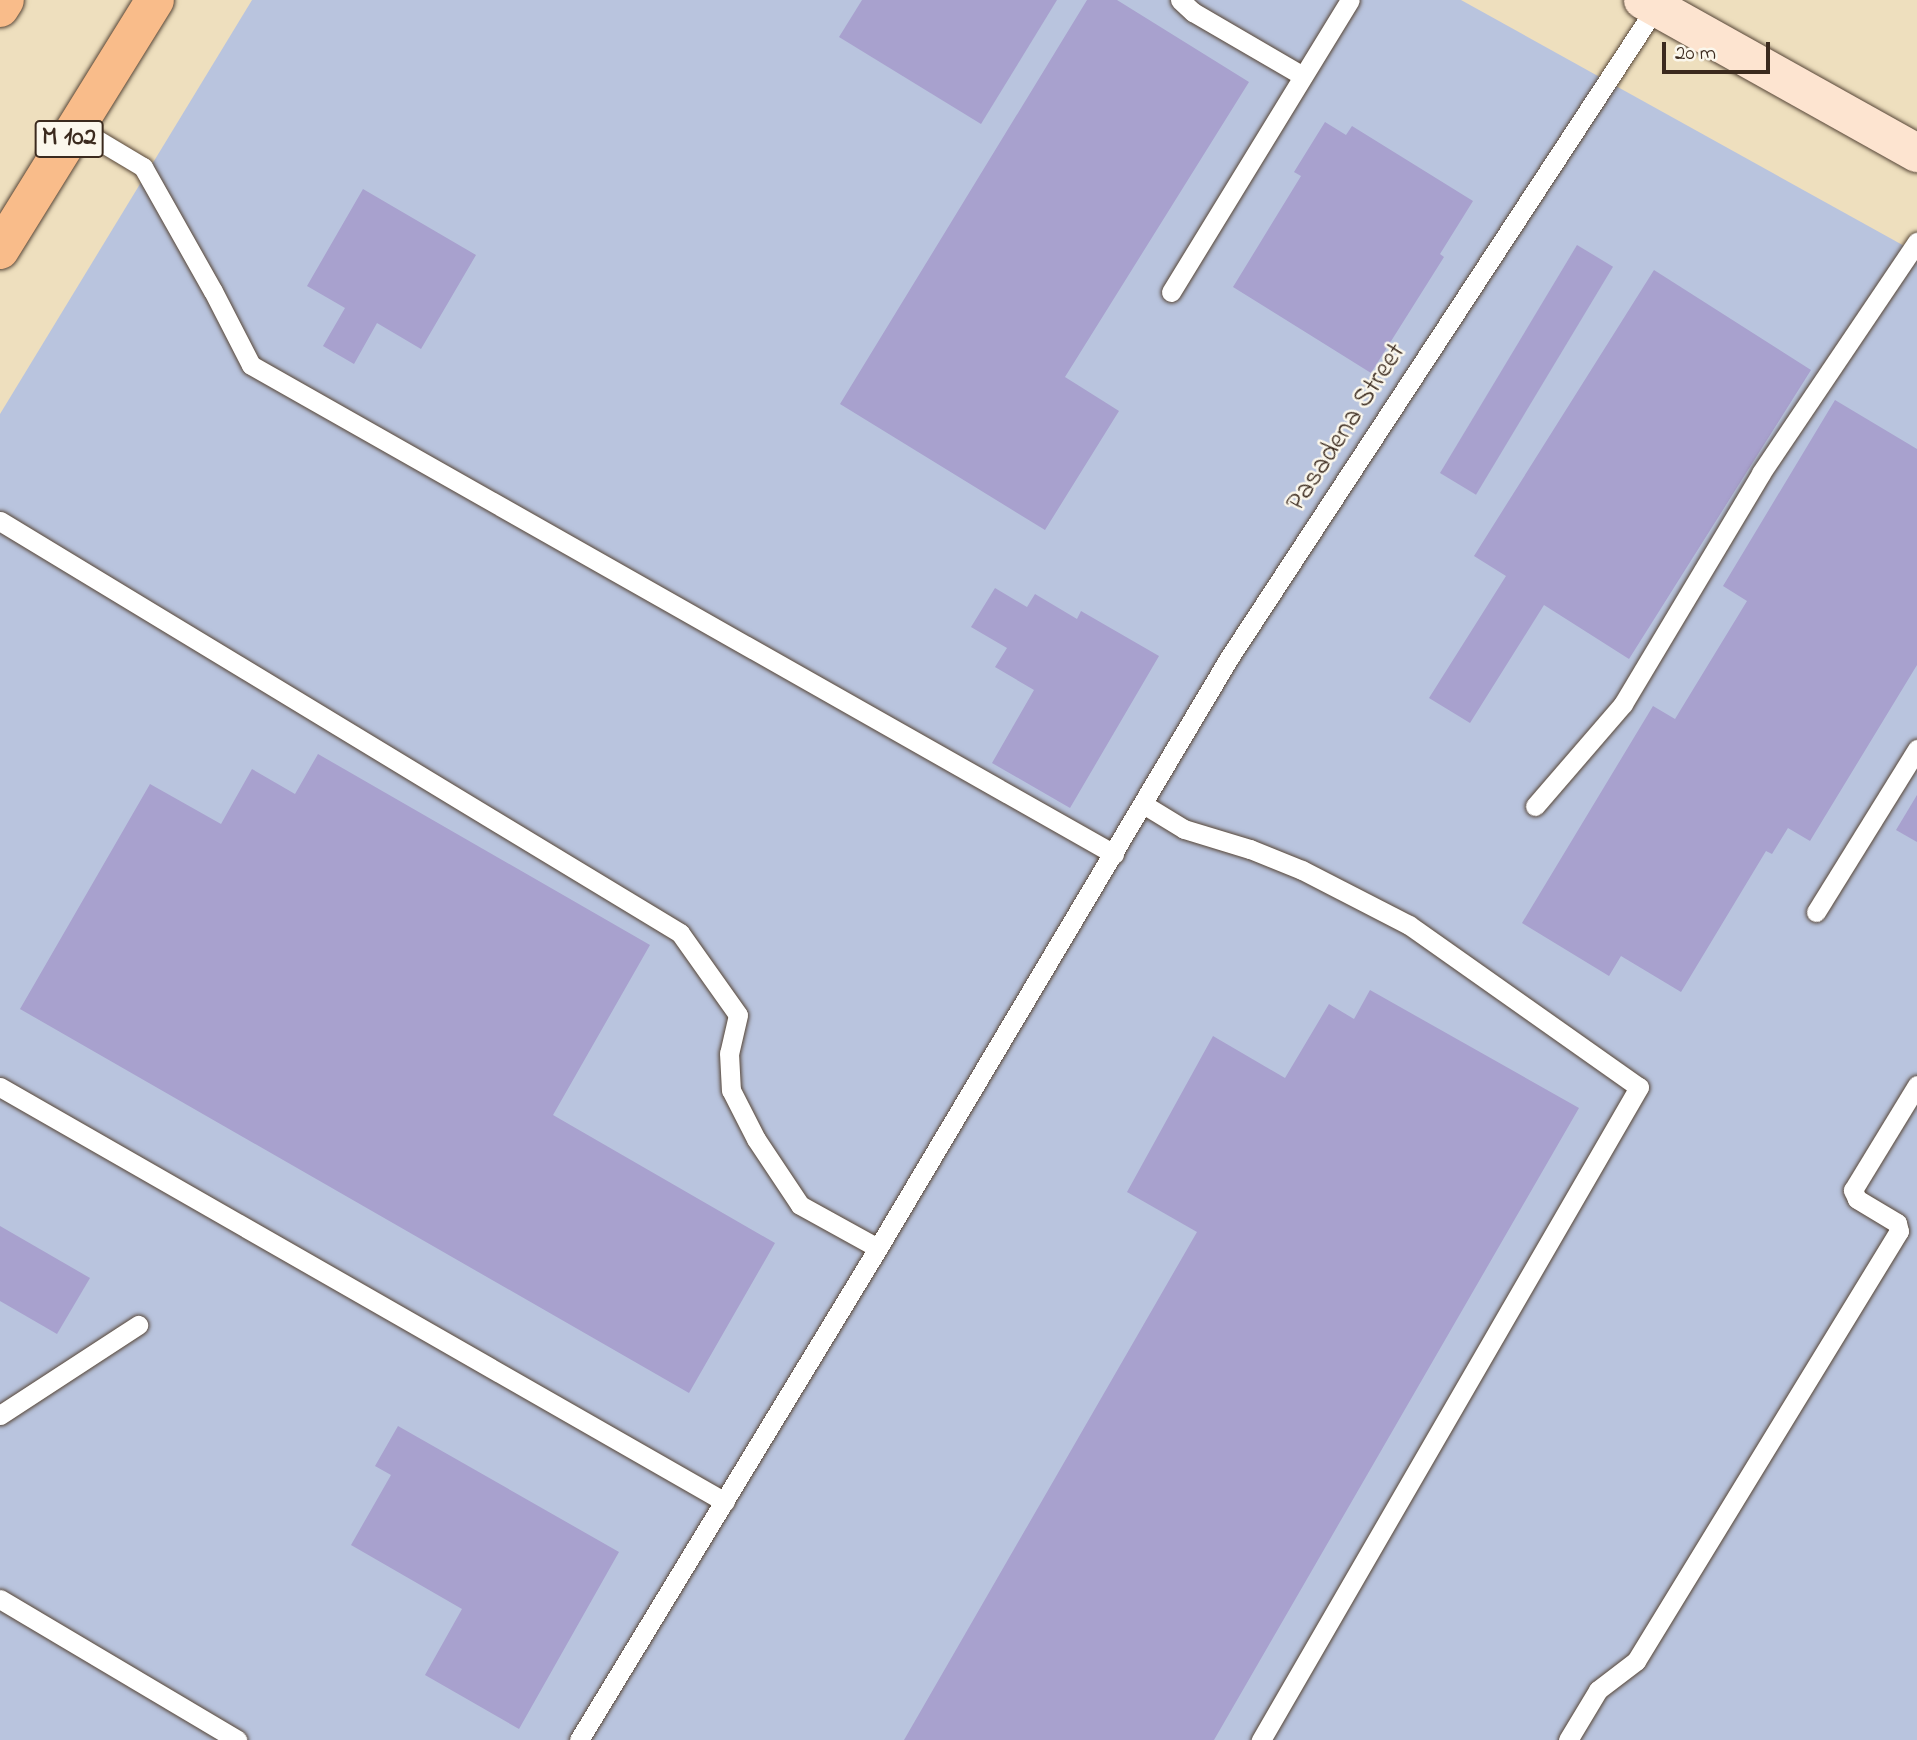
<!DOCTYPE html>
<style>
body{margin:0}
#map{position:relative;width:1917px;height:1740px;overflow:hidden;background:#eedfbe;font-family:"Indie Flower",sans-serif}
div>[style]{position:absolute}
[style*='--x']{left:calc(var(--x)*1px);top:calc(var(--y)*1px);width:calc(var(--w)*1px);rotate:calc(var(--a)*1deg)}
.industrial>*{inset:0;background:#b9c4de}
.building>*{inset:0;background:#a8a1ce;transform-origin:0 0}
.roads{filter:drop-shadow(0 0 2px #564536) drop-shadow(0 0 2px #564536)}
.lane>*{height:19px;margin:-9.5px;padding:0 9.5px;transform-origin:9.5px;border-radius:9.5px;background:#fff}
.secondary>*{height:38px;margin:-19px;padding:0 19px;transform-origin:19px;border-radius:19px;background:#fde4d0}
.highway>*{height:38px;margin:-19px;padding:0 19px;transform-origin:19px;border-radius:19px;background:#f9bc8a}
span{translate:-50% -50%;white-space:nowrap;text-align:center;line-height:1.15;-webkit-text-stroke:5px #fbf7ec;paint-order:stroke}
.shield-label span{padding:2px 5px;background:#fbf7ec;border:2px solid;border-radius:5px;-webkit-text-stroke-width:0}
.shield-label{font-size:26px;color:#3b2a1e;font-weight:700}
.street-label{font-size:28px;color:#3b2a1e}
.scale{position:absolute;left:1662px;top:42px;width:108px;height:32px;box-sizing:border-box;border:4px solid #3b2a1e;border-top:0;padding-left:9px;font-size:21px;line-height:24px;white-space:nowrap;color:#3b2a1e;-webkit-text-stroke:5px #fbf7ec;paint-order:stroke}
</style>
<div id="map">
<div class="industrial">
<i style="clip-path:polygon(252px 0,1461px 0,1917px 253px,1917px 1740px,0 1740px,0 414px)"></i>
</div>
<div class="building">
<i style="clip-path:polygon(862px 0,1057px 0,981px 124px,839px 37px)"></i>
<i style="clip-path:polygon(1087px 0,1117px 0,1249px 82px,1065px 377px,1119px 411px,1045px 530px,840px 404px)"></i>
<i style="clip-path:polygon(1325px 122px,1346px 135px,1352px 126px,1473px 201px,1440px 254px,1444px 257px,1371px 373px,1233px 287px,1301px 176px,1294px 172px)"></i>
<i style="clip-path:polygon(363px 189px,476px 255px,421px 349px,377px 323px,354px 364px,323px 346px,345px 308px,307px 286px)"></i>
<i style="left:1577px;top:245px;width:42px;height:266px;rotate:31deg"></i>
<i style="clip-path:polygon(1654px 270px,1811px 370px,1629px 659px,1544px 605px,1470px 723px,1429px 698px,1506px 576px,1474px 556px)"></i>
<i style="clip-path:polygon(1835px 400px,1917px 449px,1917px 665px,1810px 841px,1788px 828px,1772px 854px,1766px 851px,1681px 992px,1621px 956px,1609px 976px,1522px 923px,1653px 706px,1675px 719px,1747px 601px,1723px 586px)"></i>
<i style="clip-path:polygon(995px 588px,1027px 607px,1035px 594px,1077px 619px,1081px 611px,1159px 656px,1070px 808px,992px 763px,1034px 690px,995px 667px,1007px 648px,971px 627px)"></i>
<i style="clip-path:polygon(318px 754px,650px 945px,553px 1115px,775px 1243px,689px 1393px,20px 1009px,150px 784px,221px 824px,252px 769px,295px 794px)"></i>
<i style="clip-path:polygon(1917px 795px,1917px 842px,1896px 830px)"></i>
<i style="clip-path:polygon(1370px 990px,1579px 1108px,1214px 1740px,904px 1740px,1197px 1232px,1127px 1192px,1213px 1036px,1285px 1078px,1329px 1004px,1354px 1019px)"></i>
<i style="clip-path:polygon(0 1226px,90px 1278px,57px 1334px,0 1301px)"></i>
<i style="clip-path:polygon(398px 1426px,619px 1552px,519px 1729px,425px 1675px,462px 1609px,351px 1545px,391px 1475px,375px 1466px)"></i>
</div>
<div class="roads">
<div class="lane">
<i style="--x:1180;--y:0;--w:18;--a:43"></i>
<i style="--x:1193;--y:12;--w:127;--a:30.2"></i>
<i style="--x:76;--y:127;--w:78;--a:30.8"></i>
<i style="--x:143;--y:167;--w:142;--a:60.6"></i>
<i style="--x:213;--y:291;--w:83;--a:62.8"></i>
<i style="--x:251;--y:365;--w:992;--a:29.54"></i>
<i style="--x:1171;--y:292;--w:342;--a:-58.5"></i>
<i style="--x:0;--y:521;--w:795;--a:31.21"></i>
<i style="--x:680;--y:933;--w:100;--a:54.7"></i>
<i style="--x:738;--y:1015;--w:39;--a:103"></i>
<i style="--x:729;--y:1053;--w:37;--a:87"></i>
<i style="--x:731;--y:1090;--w:55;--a:63"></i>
<i style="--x:756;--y:1139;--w:79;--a:56.3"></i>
<i style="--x:800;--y:1205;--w:89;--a:28.9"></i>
<i style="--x:1143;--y:804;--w:48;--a:31.4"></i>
<i style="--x:1184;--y:829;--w:69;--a:16.9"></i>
<i style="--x:1250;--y:849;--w:56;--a:22"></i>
<i style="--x:1302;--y:870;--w:120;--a:27.2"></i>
<i style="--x:1409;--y:925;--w:281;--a:35.2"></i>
<i style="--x:1639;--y:1087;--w:755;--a:120.07"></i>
<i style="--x:1535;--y:806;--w:135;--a:-49.2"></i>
<i style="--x:1623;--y:704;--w:269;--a:-59.1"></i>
<i style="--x:1761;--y:473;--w:279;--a:-56"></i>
<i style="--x:1816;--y:912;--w:192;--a:-58.2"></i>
<i style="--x:0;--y:1087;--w:835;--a:29.79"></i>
<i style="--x:0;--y:1415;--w:165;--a:-33.1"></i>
<i style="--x:0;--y:1599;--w:276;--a:30.7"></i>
<i style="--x:579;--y:1740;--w:576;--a:-58.71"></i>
<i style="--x:878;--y:1248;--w:687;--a:-59.25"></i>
<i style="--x:1229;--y:658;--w:779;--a:-56.74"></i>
<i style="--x:1568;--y:1740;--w:58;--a:-59"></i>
<i style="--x:1598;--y:1690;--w:48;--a:-37.3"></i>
<i style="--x:1636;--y:1661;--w:504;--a:-58.55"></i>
<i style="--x:1899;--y:1231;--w:8;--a:-104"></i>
<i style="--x:1897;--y:1223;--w:47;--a:-149"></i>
<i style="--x:1857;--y:1199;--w:10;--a:-114"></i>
<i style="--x:1853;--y:1190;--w:123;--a:-58.6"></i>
</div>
<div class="secondary">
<i style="--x:1643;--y:0;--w:314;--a:29.2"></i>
</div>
<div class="highway">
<i style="--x:0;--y:8;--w:9;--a:-58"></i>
<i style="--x:0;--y:250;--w:294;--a:-58.2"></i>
</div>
</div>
<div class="shield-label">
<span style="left:69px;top:139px">M 102</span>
</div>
<div class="street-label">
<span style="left:1347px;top:428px;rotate:-57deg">Pasadena Street</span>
</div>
<div class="scale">20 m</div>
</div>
